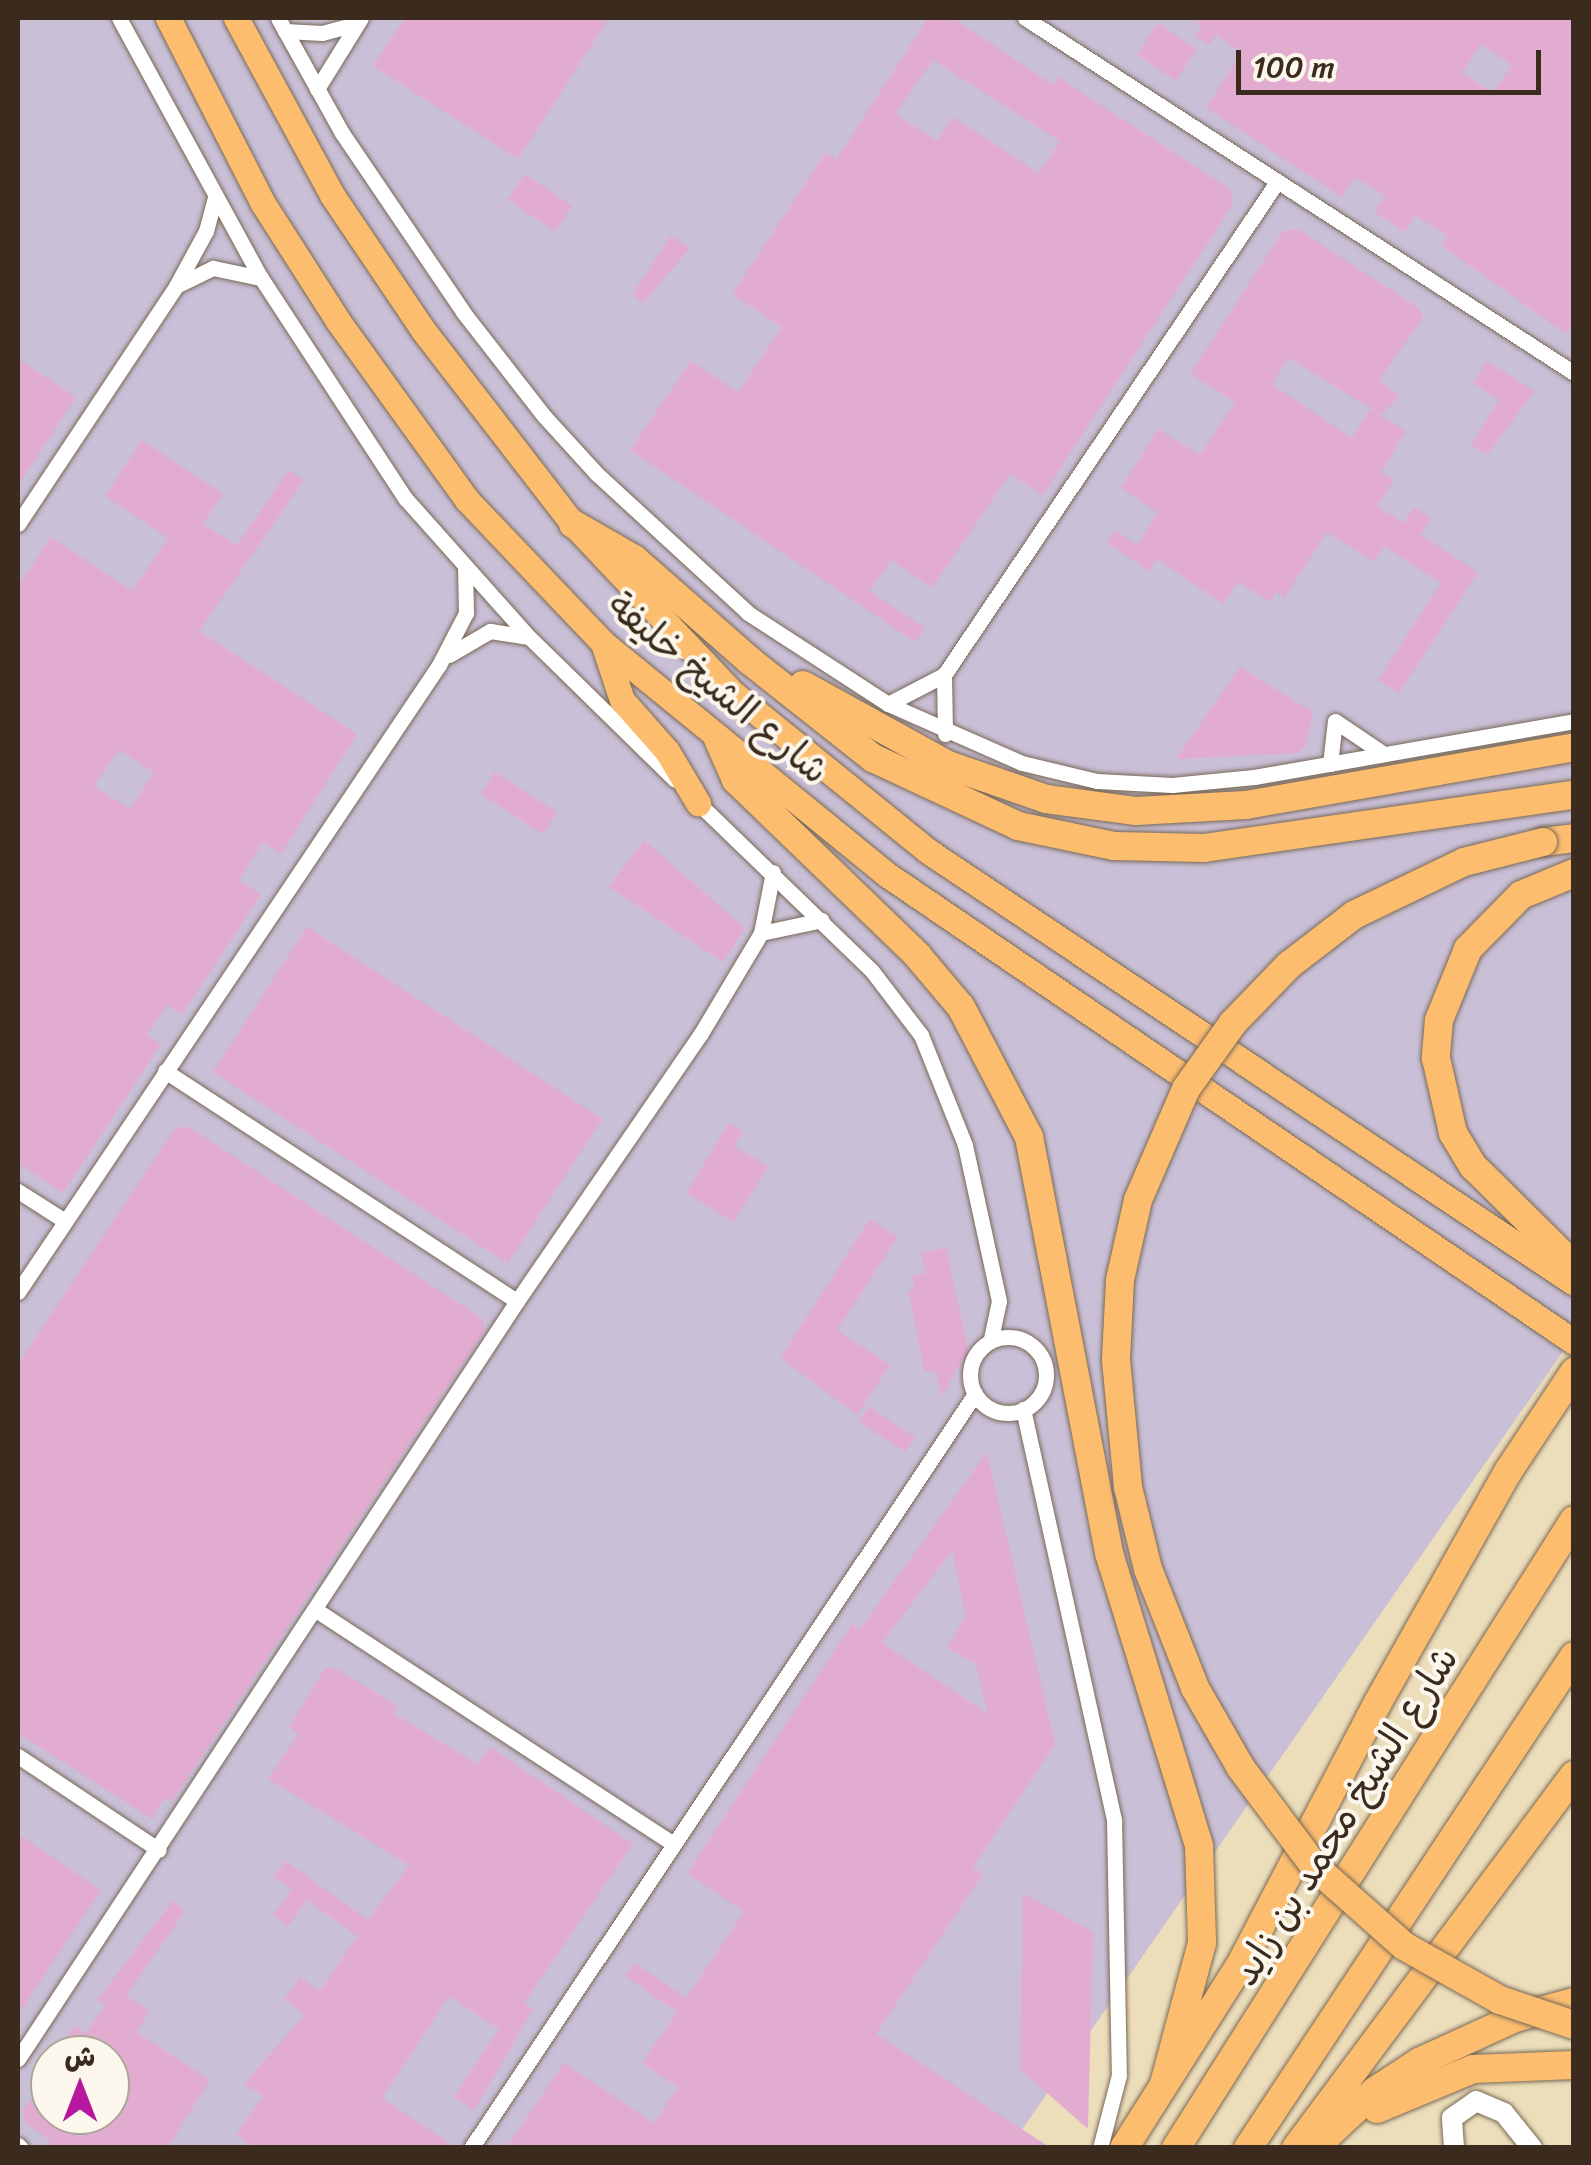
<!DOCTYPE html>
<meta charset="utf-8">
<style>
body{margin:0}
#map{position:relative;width:1591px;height:2165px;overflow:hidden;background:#eddebb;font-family:Sriracha,"Playpen Sans Arabic",sans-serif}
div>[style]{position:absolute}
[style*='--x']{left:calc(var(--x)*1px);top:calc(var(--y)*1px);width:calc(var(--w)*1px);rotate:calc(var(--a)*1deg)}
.industrial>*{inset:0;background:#c9bfd7}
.building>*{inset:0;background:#e2acd1;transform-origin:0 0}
.roads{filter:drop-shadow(0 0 2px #796955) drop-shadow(0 0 2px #796955)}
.minor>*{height:15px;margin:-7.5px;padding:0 7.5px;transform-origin:7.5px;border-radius:7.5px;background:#fff}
.minor>.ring{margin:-7.5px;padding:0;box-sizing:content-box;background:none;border:15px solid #fff;border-radius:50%}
.tertiary>*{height:20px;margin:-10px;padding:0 10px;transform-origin:10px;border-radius:10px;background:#fff}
.trunk>*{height:25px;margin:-12.5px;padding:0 12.5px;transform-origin:12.5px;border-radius:12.5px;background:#fcbd6f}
.motorway>*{height:28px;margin:-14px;padding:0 14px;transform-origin:14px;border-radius:14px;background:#fcbd6f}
.bridges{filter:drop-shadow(0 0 2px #796955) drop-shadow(0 0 2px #796955)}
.motorway-bridge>*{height:28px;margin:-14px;padding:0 14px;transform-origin:14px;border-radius:14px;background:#fcbd6f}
span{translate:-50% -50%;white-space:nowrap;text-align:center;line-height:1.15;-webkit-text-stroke:8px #fbf7ec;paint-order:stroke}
.street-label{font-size:38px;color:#3b2a1e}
.frame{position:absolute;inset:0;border:20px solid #3b2a1e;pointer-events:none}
.north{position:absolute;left:30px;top:2035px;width:100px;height:100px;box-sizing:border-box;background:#fbf7ec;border:2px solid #aea59a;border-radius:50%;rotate:0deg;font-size:28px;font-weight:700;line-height:40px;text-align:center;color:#3b2a1e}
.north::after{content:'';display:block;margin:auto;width:35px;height:45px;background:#b5179e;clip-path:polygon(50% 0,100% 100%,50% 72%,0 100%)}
.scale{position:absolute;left:1236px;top:50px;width:305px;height:45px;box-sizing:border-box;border:5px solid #3b2a1e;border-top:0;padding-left:12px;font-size:30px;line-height:35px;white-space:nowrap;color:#3b2a1e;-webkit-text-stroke:8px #fbf7ec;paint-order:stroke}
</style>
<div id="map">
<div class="industrial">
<i style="clip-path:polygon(evenodd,18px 18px,1573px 18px,1573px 1337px,1010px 2147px,18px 2147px,18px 18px,50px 2055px,110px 2055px,110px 2115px,50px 2115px,50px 2055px)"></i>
</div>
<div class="building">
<i style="clip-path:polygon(405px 18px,609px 18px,518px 159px,373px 66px)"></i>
<i style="clip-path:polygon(evenodd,928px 18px,953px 18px,1053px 85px,1058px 77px,1230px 189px,1233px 204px,1043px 495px,1010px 474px,932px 588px,891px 560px,870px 591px,925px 628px,915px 642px,630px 450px,691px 361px,738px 392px,782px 327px,732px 294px,826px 152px,836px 160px,928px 18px,933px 60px,1060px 141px,1039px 173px,953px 117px,937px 141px,895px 114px,933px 60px)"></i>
<i style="clip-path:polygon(evenodd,1189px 18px,1574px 18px,1574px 323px,1566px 334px,1442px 246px,1448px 236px,1415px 215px,1405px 232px,1374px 212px,1385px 196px,1355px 177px,1342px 197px,1206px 108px,1242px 52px,1216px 35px,1209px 45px,1195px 36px,1202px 25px,1189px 18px,1481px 44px,1512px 65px,1493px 93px,1462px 73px,1481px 44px)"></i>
<i style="left:1158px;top:23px;width:47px;height:38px;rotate:34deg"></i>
<i style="left:525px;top:174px;width:57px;height:31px;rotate:34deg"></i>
<i style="clip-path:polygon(1298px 229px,1419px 308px,1423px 318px,1379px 380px,1399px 396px,1382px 415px,1288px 358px,1272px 384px,1352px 438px,1370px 409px,1406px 431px,1381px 472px,1394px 480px,1377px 506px,1404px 523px,1414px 507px,1431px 518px,1421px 535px,1478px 572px,1399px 693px,1378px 680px,1441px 583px,1384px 546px,1374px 562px,1327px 532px,1284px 598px,1276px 592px,1270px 602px,1238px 582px,1223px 604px,1157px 559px,1149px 571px,1107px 543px,1115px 530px,1137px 545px,1158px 513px,1121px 488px,1158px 429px,1200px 455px,1235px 402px,1190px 374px,1283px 231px)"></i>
<i style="clip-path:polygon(671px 236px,690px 248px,643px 303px,632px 295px)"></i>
<i style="clip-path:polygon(18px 359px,76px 397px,18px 486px)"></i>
<i style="clip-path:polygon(1487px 361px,1535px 391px,1487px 455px,1471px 445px,1499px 400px,1473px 383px)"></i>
<i style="clip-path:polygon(evenodd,142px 440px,223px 494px,203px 524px,237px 545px,289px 470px,304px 480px,199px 631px,357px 734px,281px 854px,263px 842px,239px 880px,261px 894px,182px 1015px,167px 1005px,147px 1035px,161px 1044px,63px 1193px,18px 1163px,18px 586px,51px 537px,132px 591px,168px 538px,105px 496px,142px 440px,119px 750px,154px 772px,130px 809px,94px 786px,119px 750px)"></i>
<i style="clip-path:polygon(1240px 667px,1313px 712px,1306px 745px,1298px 753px,1176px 759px)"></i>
<i style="left:495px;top:772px;width:74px;height:26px;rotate:33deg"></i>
<i style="clip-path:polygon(644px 840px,745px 928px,723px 962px,609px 887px)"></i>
<i style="left:307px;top:927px;width:352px;height:173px;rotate:33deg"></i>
<i style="clip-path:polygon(729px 1123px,743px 1132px,734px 1146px,768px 1166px,734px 1222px,686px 1193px)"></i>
<i style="clip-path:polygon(189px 1127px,483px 1319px,485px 1330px,172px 1801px,164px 1799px,152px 1819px,18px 1733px,18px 1364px,175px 1128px)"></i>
<i style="clip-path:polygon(870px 1219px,898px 1237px,837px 1330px,890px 1365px,857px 1415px,780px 1358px)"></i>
<i style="clip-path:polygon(946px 1248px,970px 1358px,962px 1360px,942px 1396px,935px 1371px,924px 1371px,908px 1291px,915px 1289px,912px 1276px,926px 1273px,921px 1253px)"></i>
<i style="left:869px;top:1407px;width:55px;height:18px;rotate:33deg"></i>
<i style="clip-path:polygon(evenodd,987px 1452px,1055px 1744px,973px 1867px,983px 1874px,876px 2034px,1051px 2148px,506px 2148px,564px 2063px,654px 2123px,678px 2087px,642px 2063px,677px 2012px,625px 1976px,635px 1963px,686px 1998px,744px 1912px,687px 1873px,852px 1624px,860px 1629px,987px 1452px,952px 1551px,965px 1616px,947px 1648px,976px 1664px,988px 1714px,882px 1643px,952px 1551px)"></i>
<i style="clip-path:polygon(325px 1668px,335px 1668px,398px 1706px,393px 1713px,478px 1764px,490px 1747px,633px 1844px,524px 2003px,533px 2009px,474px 2111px,454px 2097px,499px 2029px,449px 1996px,382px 2098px,457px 2148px,255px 2148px,236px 2135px,263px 2096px,244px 2084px,305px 2014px,284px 2000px,300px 1977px,320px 1991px,357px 1936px,307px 1900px,288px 1926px,273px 1915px,292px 1889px,274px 1877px,286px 1861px,368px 1920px,409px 1865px,268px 1779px,298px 1734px,289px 1727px)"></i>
<i style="clip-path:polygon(18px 1834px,101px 1890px,18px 2015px)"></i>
<i style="clip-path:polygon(1023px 1893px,1093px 1932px,1088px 2129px,1020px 2069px)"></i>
<i style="clip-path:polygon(173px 1901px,185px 1911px,126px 1996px,150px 2011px,136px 2032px,210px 2080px,167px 2148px,41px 2148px,51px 2141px,25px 2123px,23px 2109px,50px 2080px,50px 2115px,60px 2115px,62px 2126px,75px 2133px,106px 2123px,124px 2089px,110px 2080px,110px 2055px,56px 2055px,74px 2026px,86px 2034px,105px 2005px,97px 2000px)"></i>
</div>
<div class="roads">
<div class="minor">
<i style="--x:119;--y:18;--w:296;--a:61.4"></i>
<i style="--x:261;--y:278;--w:263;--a:56.8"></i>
<i style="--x:405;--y:498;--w:186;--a:48.3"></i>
<i style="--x:529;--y:637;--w:204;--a:44.4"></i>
<i style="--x:278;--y:18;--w:132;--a:60.9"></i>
<i style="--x:342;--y:133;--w:216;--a:55.9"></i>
<i style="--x:463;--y:312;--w:132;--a:52.1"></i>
<i style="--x:544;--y:416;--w:79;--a:47.6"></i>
<i style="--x:597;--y:474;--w:205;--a:42.6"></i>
<i style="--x:748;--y:613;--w:167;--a:33"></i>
<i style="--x:888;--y:704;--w:146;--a:23.8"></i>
<i style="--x:1022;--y:763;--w:77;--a:13.5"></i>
<i style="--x:1097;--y:781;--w:75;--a:3.1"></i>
<i style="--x:1172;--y:785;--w:82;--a:-5.6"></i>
<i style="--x:1254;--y:777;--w:325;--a:-9.9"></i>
<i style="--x:1025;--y:18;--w:654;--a:32.89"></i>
<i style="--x:285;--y:31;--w:37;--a:3"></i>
<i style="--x:322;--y:33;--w:35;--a:-15"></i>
<i style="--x:317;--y:89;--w:84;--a:-58.2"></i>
<i style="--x:180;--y:284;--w:37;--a:-26"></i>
<i style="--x:213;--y:268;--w:49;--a:11.8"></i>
<i style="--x:18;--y:524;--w:286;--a:-56.4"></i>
<i style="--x:176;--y:286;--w:63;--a:-61.4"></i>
<i style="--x:206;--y:231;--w:34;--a:-75"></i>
<i style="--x:449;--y:655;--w:48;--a:-30.3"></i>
<i style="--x:490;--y:631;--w:38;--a:9"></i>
<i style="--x:944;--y:675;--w:59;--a:89"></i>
<i style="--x:888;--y:704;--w:63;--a:-27.4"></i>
<i style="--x:944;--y:675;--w:595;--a:-55.96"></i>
<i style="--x:1335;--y:721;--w:55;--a:34"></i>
<i style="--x:1330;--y:764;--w:43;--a:-83.4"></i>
<i style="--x:695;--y:800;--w:246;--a:44"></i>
<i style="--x:872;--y:971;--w:81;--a:52.6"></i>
<i style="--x:921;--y:1035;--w:118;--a:68.2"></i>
<i style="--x:965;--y:1145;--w:160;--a:77.7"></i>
<i style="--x:999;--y:1301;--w:40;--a:102"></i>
<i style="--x:761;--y:933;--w:62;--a:-12"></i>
<i style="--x:165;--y:1071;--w:420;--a:33.2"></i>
<i style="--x:18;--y:1191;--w:56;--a:32.6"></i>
<i style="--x:18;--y:1292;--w:755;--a:-56.12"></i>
<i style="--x:439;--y:665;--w:59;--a:-62.6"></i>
<i style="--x:466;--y:613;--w:46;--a:-91.2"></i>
<i class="ring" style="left:970px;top:1337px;width:61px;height:61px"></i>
<i style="--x:1023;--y:1409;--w:421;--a:77.5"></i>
<i style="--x:1114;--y:1820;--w:255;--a:88.9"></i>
<i style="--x:1119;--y:2075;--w:75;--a:104.6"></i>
<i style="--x:316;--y:1610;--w:427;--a:33.2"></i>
<i style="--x:18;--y:1756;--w:169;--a:33.7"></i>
<i style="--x:18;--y:2059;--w:908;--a:-56.64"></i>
<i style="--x:517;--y:1301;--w:323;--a:-55.5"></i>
<i style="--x:700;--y:1035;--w:119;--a:-59.1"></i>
<i style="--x:761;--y:933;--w:62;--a:-78.9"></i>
<i style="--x:18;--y:2145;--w:4;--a:45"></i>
<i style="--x:471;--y:2148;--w:907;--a:-56.24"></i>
</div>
<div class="tertiary">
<i style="--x:1454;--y:2148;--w:30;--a:-94"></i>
<i style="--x:1452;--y:2118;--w:29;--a:-35"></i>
<i style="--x:1476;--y:2101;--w:30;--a:23"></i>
<i style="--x:1504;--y:2113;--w:45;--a:51.3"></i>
</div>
<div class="trunk">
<i style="--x:168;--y:18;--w:207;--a:62.9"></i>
<i style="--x:262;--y:202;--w:141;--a:57.4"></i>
<i style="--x:338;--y:321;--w:221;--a:54.2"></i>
<i style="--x:467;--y:500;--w:197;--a:46.4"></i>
<i style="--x:603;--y:643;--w:365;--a:39.2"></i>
<i style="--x:886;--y:874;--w:832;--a:34.22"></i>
<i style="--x:236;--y:18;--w:201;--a:61.5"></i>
<i style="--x:332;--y:195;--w:163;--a:56"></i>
<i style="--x:423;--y:330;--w:245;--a:52.3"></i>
<i style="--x:573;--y:524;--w:234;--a:46.6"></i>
<i style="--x:734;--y:694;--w:250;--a:39"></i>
<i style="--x:928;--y:851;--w:777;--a:33.77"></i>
<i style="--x:603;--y:643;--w:60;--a:71.6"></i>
<i style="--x:622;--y:700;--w:68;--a:48.6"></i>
<i style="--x:667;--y:751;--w:61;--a:59.2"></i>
</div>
<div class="motorway">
<i style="--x:573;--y:524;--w:70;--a:29.8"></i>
<i style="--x:634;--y:559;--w:154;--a:41.3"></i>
<i style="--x:750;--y:661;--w:157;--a:38.3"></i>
<i style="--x:873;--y:758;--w:160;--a:25.1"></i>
<i style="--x:1018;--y:826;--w:98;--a:11.8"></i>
<i style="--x:1114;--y:846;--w:90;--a:1.3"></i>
<i style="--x:1204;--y:848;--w:374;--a:-8.2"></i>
<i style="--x:803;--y:685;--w:166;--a:28.9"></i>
<i style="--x:948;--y:765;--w:104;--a:19.1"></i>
<i style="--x:1046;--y:799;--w:91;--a:7.6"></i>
<i style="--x:1136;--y:811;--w:110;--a:-3.1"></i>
<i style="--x:1246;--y:805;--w:333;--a:-10"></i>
<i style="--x:718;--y:739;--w:45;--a:66.3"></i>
<i style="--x:736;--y:780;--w:252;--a:44"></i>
<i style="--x:917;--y:955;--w:68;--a:49.8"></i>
<i style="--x:961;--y:1007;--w:147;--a:62.4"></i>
<i style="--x:1029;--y:1137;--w:424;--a:79.1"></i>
<i style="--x:1109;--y:1553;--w:307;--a:72.9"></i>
<i style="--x:1199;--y:1846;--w:97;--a:88.2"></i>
<i style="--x:1202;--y:1943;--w:146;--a:105.1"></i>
<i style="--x:1543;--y:842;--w:31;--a:-7"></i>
<i style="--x:1574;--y:873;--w:57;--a:157.5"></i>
<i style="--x:1521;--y:895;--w:76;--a:134.5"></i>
<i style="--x:1468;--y:949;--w:77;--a:112.2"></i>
<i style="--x:1439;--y:1020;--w:38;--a:95"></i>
<i style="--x:1436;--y:1058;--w:77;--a:77.2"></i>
<i style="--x:1453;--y:1133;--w:39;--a:59"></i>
<i style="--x:1473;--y:1166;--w:142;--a:44.7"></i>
<i style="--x:1377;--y:2109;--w:104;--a:-22.6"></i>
<i style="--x:1473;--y:2069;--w:101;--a:-2.3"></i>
<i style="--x:1124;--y:2148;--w:214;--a:-57.6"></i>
<i style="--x:1239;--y:1967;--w:297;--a:-62.3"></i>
<i style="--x:1377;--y:1704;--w:269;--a:-60.6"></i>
<i style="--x:1509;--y:1470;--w:118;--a:-56.4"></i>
<i style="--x:1176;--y:2148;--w:743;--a:-57.64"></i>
<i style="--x:1248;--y:2148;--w:590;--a:-56.47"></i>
<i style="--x:1296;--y:2148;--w:465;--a:-53.3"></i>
<i style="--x:1314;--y:2148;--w:83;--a:-43.1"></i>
<i style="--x:1375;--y:2091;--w:53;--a:-33.4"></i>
<i style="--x:1419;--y:2062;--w:106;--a:-24.6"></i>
<i style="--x:1515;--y:2018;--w:61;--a:-15.2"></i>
</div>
</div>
<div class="bridges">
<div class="motorway-bridge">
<i style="--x:1543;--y:842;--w:81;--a:165.8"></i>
<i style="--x:1464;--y:862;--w:122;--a:154.3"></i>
<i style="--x:1354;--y:915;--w:82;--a:142.4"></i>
<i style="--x:1289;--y:965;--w:81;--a:134"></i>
<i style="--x:1233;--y:1023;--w:81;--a:125.5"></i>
<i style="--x:1186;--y:1089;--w:121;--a:113.4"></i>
<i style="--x:1138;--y:1200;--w:82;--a:102.7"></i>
<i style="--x:1120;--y:1280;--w:80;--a:92.9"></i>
<i style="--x:1116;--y:1360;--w:128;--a:84.6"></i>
<i style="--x:1128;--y:1487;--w:84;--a:76.3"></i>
<i style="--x:1148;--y:1569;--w:128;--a:68.4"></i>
<i style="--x:1195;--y:1688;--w:92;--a:60.1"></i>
<i style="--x:1241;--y:1768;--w:124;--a:53.2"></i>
<i style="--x:1315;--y:1867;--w:119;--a:41.6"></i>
<i style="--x:1404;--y:1946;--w:110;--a:29.4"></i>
<i style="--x:1500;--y:2000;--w:78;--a:18.7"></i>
</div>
</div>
<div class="street-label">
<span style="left:718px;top:688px;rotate:40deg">شارع الشيخ خليفة</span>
<span style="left:1345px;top:1816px;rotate:-58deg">شارع الشيخ محمد بن زايد</span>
</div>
<div class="frame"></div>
<div class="north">ش</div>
<div class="scale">100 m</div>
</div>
